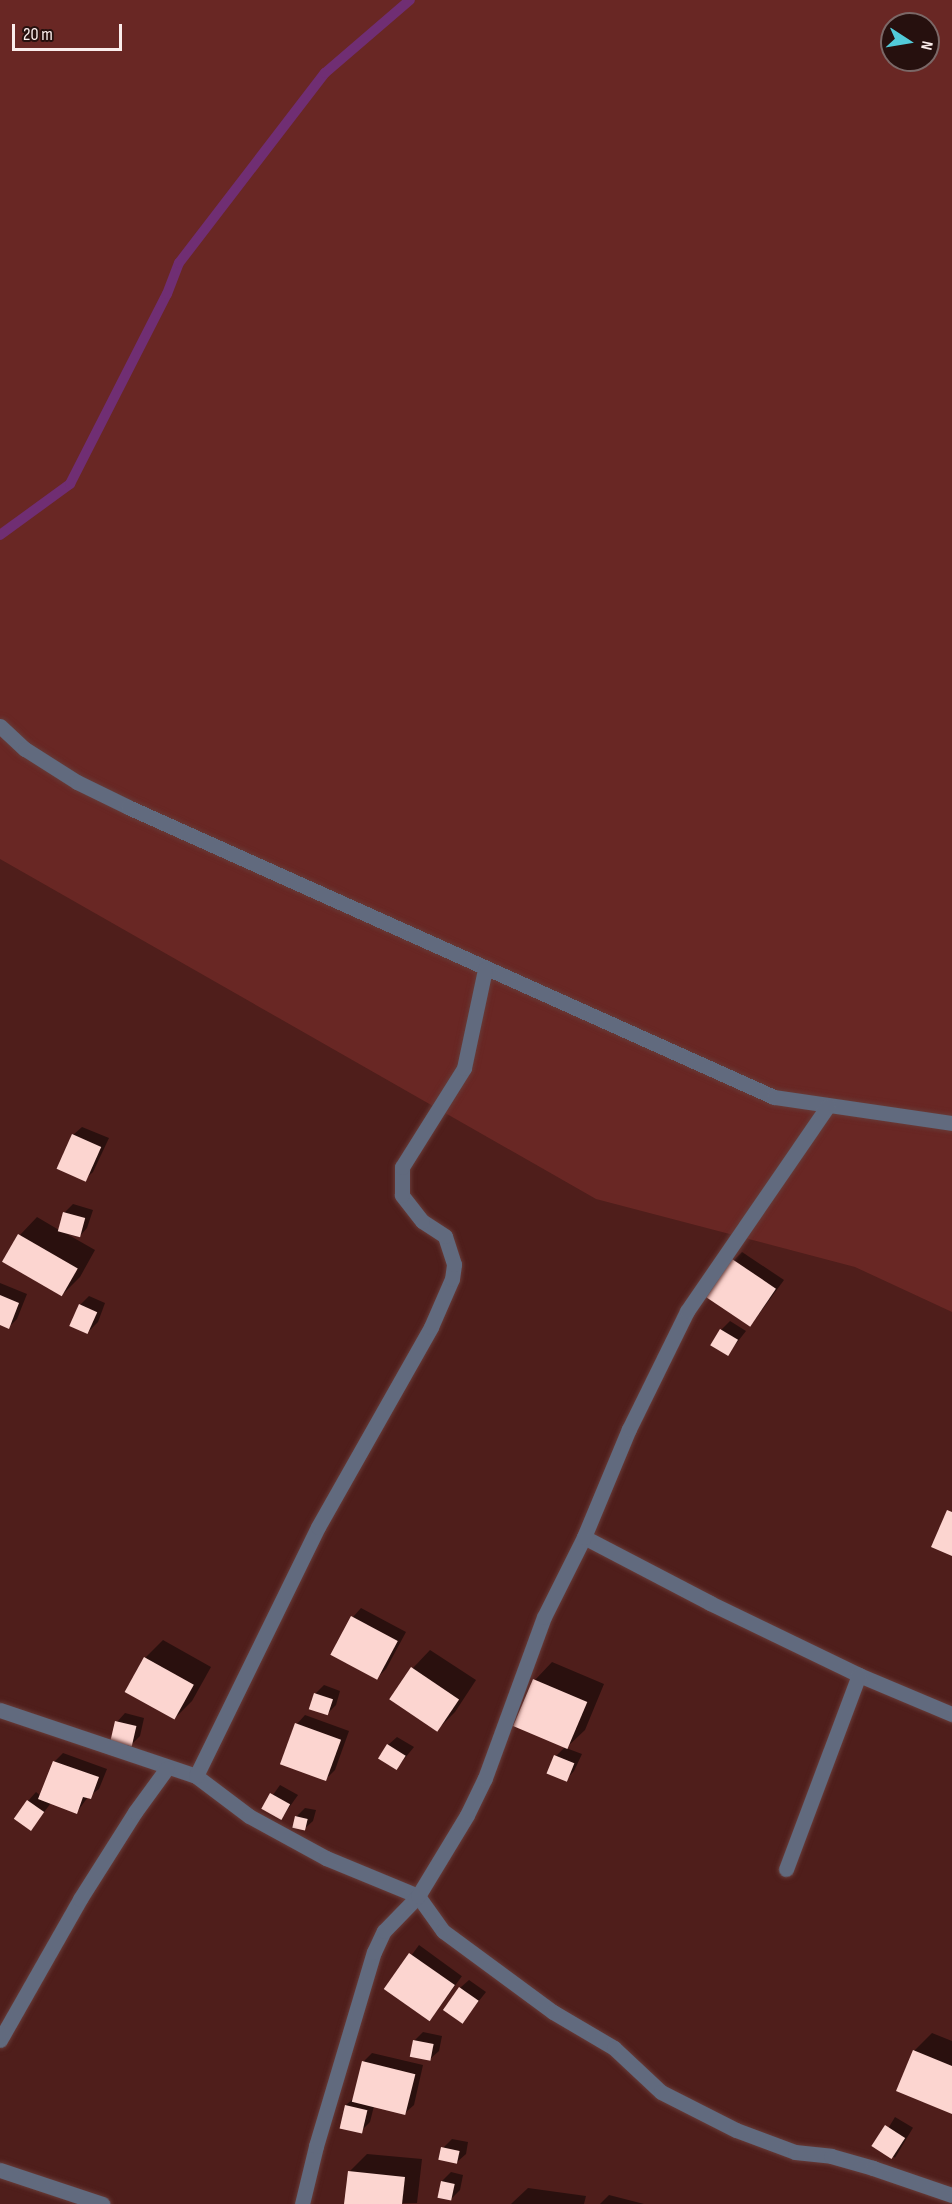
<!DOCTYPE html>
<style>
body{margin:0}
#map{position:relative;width:952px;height:2204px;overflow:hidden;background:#4f1e1b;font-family:"Sofia Sans Condensed",sans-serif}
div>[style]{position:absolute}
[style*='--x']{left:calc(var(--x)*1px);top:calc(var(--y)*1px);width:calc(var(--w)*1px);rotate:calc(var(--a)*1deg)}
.green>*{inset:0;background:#692724}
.shadow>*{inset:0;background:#0007;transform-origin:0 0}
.stream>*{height:10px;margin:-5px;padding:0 5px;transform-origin:5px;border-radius:5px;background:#702e73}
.building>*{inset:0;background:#fcd5d0;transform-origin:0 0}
.roads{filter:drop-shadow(0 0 2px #673b38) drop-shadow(0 0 2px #673b38)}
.minor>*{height:15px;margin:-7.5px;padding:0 7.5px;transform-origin:7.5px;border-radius:7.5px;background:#616a7e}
span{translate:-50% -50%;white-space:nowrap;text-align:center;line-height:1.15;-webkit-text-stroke:6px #26100e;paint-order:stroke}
.north{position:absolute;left:880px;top:12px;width:60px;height:60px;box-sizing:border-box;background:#26100e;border:2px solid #7b6867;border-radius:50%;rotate:102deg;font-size:16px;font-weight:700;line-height:24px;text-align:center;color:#fbedec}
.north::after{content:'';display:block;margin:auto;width:21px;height:27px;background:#52cbd9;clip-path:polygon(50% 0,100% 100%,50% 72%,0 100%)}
.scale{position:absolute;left:12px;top:24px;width:110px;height:27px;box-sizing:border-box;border:3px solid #fbedec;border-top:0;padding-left:8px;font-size:18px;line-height:21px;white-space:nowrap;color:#fbedec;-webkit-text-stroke:4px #26100e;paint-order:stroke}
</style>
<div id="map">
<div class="green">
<i style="clip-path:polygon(evenodd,0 0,952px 0,952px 1312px,855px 1267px,596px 1199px,0 859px,0 0,892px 24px,928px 24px,928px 60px,892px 60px,892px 24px)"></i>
</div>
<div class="shadow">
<i style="clip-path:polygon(82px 1127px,109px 1138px,93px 1172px,84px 1180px,73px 1135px)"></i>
<i style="clip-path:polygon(73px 1204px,93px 1210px,87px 1228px,79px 1237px,67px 1234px,95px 1250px,80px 1277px,62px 1295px,20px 1235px,37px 1217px,59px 1230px,64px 1213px)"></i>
<i style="clip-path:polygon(742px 1252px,784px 1280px,751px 1325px,734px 1260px)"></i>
<i style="clip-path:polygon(0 1283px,27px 1294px,17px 1319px,8px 1328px,0 1324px)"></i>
<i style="clip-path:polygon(89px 1296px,105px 1303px,98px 1322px,89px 1331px,80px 1305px)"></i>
<i style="clip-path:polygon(730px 1321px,746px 1331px,728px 1354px,721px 1330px)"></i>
<i style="clip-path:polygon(361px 1608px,406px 1632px,386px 1669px,377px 1678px,333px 1654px,353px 1617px)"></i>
<i style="clip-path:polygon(163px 1640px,211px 1667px,192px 1701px,174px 1719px,126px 1691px,145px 1658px)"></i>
<i style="clip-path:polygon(430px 1650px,476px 1680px,455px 1712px,437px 1730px,392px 1700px,413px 1668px)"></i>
<i style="clip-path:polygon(552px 1662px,604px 1684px,585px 1730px,566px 1748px,582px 1754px,574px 1771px,566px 1780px,556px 1756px,565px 1747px,535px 1680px)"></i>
<i style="clip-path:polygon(324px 1685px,340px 1691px,336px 1705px,328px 1713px,315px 1694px)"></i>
<i style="clip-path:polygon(125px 1713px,144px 1718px,140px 1736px,131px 1745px,117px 1722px)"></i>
<i style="clip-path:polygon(305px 1715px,349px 1731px,335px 1770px,326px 1779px,297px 1724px)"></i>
<i style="clip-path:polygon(397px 1737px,414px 1747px,396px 1769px,388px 1745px)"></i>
<i style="clip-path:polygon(63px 1753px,107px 1769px,99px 1789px,88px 1797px,77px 1812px,51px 1803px,31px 1829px,28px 1801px,36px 1792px,41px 1796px,54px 1762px)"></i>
<i style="clip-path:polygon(280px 1785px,298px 1795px,281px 1819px,263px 1809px)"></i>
<i style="clip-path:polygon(305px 1808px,316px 1810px,313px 1821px,304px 1829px,296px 1817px)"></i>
<i style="left:419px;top:1945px;width:53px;height:55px;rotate:36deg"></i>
<i style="clip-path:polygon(469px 1980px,486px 1992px,463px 2021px,460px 1988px)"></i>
<i style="clip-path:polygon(423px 2032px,442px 2036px,439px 2051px,430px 2059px,414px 2041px)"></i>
<i style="clip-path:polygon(932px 2033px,952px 2041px,952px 2112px,914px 2051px)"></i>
<i style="clip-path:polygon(372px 2053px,423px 2065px,414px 2105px,405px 2113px,374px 2106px,370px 2122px,361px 2131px,346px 2105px,355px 2097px,363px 2062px)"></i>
<i style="left:895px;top:2117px;width:21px;height:35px;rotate:31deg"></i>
<i style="clip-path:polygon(452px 2139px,468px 2142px,466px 2154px,457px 2162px,443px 2148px)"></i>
<i style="clip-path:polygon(367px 2154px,422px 2159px,417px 2203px,346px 2204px,349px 2172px)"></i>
<i style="clip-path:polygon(451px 2172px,463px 2175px,460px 2190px,451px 2199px,439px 2197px,442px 2181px)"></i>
<i style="clip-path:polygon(528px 2188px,586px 2196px,584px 2204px,511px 2204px)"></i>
<i style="clip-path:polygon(609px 2195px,644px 2204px,600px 2204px)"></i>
</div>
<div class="stream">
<i style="--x:0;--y:535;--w:87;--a:-36.1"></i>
<i style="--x:70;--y:484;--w:213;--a:-63"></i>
<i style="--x:167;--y:294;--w:33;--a:-69"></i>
<i style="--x:179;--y:263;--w:240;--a:-52.5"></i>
<i style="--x:325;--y:73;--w:112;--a:-40.7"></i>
</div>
<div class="building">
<i style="left:72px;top:1134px;width:32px;height:38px;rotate:24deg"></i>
<i style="left:63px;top:1212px;width:23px;height:20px;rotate:15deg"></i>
<i style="left:18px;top:1234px;width:69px;height:32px;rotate:30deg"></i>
<i style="left:732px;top:1259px;width:53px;height:46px;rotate:34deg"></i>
<i style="clip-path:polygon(0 1295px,19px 1303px,9px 1329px,0 1325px)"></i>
<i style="left:79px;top:1304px;width:20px;height:24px;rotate:24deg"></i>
<i style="left:720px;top:1329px;width:21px;height:19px;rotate:31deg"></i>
<i style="clip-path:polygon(947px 1510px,952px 1512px,952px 1556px,931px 1547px)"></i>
<i style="left:351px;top:1616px;width:53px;height:44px;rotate:28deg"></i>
<i style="left:144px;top:1657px;width:57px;height:40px;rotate:29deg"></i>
<i style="left:411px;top:1667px;width:58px;height:39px;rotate:34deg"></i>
<i style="left:533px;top:1679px;width:59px;height:51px;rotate:23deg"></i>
<i style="left:314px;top:1693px;width:20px;height:17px;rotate:18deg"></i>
<i style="left:115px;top:1721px;width:22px;height:21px;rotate:13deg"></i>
<i style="left:295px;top:1723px;width:49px;height:44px;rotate:20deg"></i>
<i style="left:387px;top:1744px;width:22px;height:17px;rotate:32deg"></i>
<i style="left:554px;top:1755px;width:22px;height:20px;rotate:22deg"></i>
<i style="clip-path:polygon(53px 1761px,99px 1777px,91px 1799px,83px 1797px,77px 1814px,38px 1799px)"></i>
<i style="left:270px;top:1793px;width:23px;height:18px;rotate:29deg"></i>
<i style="left:27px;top:1800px;width:21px;height:23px;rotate:35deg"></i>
<i style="left:295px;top:1816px;width:13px;height:12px;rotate:13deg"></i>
<i style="left:409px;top:1953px;width:56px;height:44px;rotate:35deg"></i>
<i style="left:459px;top:1987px;width:24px;height:28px;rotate:35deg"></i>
<i style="left:413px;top:2040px;width:21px;height:17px;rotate:11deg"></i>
<i style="clip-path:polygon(913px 2050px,952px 2066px,952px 2114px,896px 2091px)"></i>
<i style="left:362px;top:2061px;width:55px;height:42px;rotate:14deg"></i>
<i style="left:345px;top:2105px;width:23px;height:24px;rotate:13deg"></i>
<i style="left:885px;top:2125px;width:24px;height:25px;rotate:33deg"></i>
<i style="left:441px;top:2147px;width:19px;height:13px;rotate:12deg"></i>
<i style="clip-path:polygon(348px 2171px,405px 2177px,402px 2204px,344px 2204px)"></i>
<i style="left:441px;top:2181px;width:14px;height:17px;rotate:12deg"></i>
</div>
<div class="roads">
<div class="minor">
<i style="--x:0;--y:726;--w:34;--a:43"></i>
<i style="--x:25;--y:749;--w:62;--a:32.4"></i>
<i style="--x:77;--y:782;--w:57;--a:26.1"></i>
<i style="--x:128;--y:807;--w:708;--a:24.18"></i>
<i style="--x:774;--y:1097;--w:180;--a:8.3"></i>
<i style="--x:584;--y:1537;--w:142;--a:27.6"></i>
<i style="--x:710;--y:1603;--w:165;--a:25.8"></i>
<i style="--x:859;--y:1675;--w:101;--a:22.8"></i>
<i style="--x:0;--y:1710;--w:207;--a:18.6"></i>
<i style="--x:196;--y:1776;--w:66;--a:37"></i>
<i style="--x:249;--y:1816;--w:88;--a:28.6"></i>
<i style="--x:326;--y:1858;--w:100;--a:22.4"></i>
<i style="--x:418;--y:1896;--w:43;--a:54.5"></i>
<i style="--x:443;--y:1931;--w:137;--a:36.4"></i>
<i style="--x:553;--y:2012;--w:71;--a:30.5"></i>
<i style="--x:614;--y:2048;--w:64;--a:43.1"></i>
<i style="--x:661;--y:2092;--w:84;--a:26.9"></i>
<i style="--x:736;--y:2130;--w:63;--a:20.4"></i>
<i style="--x:795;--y:2152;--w:36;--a:6"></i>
<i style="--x:831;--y:2156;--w:44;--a:15.9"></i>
<i style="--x:873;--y:2168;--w:83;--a:18.9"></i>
<i style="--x:196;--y:1776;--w:277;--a:-63.9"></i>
<i style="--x:318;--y:1527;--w:230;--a:-60.5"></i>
<i style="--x:431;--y:1327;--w:52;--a:-66.4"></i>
<i style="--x:452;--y:1279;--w:15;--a:-82"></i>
<i style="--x:454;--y:1264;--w:29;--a:-108"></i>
<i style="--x:445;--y:1236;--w:27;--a:-147"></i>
<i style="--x:422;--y:1221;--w:33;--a:-128"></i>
<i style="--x:402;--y:1195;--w:28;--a:-90"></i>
<i style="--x:402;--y:1167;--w:117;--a:-57.9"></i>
<i style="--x:464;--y:1068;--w:101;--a:-78"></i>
<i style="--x:786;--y:1869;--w:207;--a:-69.4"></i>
<i style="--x:0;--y:2040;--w:162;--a:-60.4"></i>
<i style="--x:80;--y:1899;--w:103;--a:-57.7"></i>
<i style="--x:135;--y:1812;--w:54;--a:-54"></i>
<i style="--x:0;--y:2170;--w:108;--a:18.4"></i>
<i style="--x:302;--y:2204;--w:60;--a:-76.4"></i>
<i style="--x:316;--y:2146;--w:202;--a:-73.4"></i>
<i style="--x:374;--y:1952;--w:23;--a:-65"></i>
<i style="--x:384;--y:1931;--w:49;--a:-45.8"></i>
<i style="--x:418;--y:1896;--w:95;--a:-58.8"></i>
<i style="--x:467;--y:1815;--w:41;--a:-64.1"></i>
<i style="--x:485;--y:1778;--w:171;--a:-69.9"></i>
<i style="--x:544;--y:1617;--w:89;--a:-63.4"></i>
<i style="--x:584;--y:1537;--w:117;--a:-67.4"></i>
<i style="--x:629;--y:1429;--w:131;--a:-63.8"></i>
<i style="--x:687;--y:1311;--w:249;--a:-55.5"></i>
</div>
</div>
<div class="north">N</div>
<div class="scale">20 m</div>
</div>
